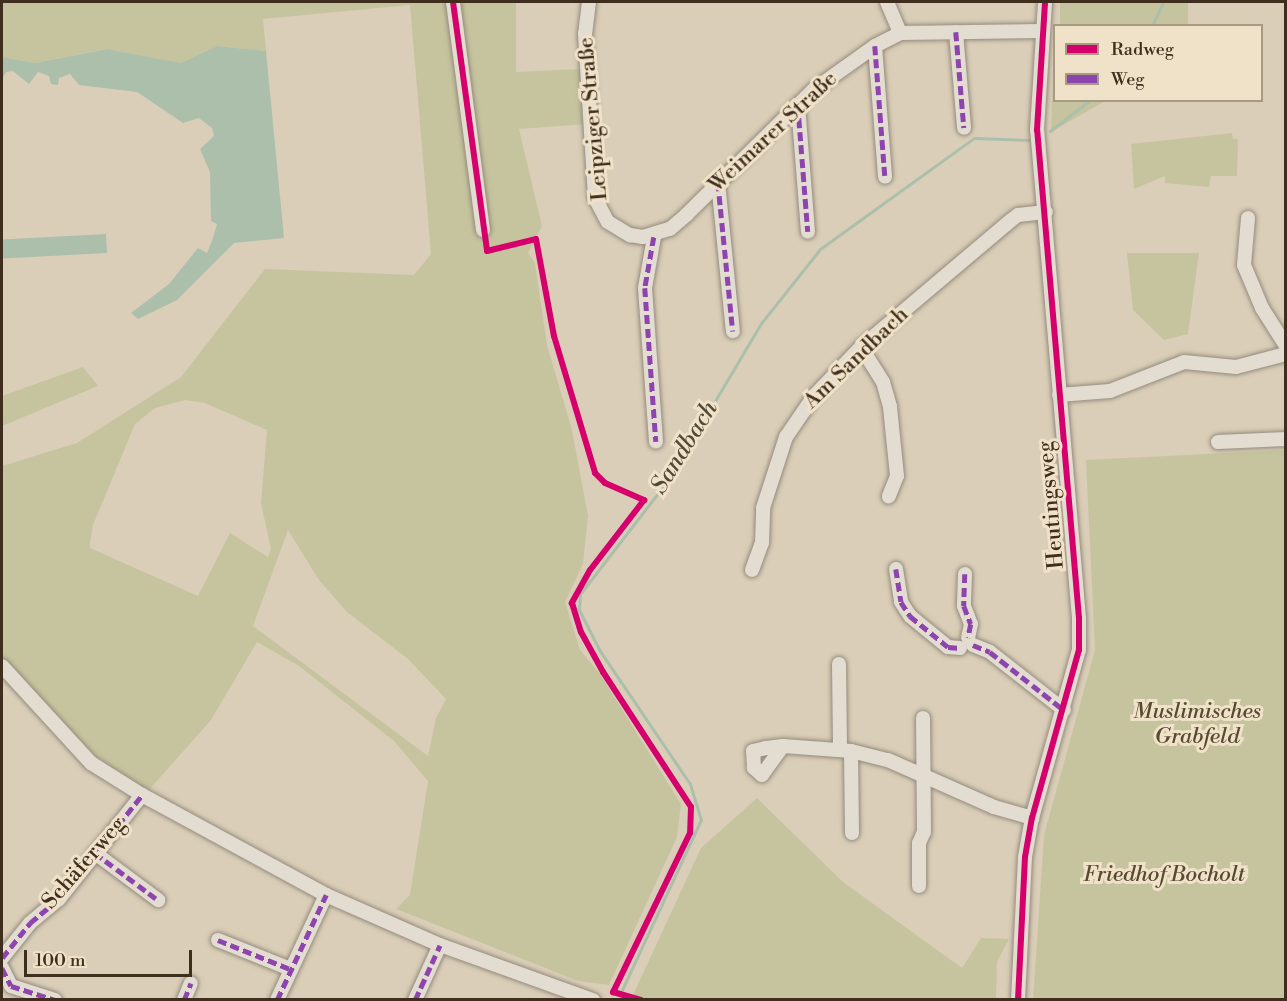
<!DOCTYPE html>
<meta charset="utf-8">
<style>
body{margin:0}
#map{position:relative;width:1287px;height:1001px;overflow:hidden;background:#daceb8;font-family:"Libre Bodoni",serif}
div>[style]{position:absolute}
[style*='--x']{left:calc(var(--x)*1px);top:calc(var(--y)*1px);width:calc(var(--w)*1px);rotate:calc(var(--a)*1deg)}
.green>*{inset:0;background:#c6c49e;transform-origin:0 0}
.water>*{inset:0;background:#acbfab;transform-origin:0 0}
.stream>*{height:3px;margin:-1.5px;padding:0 1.5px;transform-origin:1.5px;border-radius:1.5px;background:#acbfab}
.roads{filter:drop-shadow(0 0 2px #958b7d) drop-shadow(0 0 2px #958b7d)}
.minor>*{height:14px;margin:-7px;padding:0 7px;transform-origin:7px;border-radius:7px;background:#e2dcd1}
.quiet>*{height:4.5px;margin-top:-2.25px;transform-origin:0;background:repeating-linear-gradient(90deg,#8e44ad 0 9px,transparent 0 13.5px)}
.cycleway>*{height:6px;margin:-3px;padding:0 3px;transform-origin:3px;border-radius:3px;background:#d6006c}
span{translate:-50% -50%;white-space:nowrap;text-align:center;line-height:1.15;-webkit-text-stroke:6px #f0e2c8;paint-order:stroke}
.street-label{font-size:22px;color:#3f2e1d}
.park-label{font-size:22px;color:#574a33;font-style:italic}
.water-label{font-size:24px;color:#514a38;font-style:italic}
.frame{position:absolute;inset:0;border:3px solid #3f2e1d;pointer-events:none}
.legend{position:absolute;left:1053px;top:24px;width:210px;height:78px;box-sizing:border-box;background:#f0e2c8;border:2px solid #a99a84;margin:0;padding:8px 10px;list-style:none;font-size:18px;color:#3f2e1d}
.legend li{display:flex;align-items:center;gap:12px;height:30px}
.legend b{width:30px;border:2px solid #a99a84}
.scale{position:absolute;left:24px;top:950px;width:168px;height:27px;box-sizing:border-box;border:3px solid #3f2e1d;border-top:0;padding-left:8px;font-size:18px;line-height:21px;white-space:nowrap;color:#3f2e1d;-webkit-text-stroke:4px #f0e2c8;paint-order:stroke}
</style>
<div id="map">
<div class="green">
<i style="clip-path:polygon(evenodd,2px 2px,516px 2px,516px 72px,581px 69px,586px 124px,519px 129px,542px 226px,528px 253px,535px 263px,547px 345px,572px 430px,588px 516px,583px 564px,565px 602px,580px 650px,600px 674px,681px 804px,677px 837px,609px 985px,578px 981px,396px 909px,410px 895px,428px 781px,394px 741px,299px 666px,257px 642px,211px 720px,148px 791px,94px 755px,2px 658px,2px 466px,77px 443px,181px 377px,265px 269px,414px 275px,431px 254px,410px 5px,263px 19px,266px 51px,217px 46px,181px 63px,106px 49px,35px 63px,2px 57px,2px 2px,185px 400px,205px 403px,267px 430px,261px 503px,271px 549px,268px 557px,230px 533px,198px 596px,90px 548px,90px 543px,93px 525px,135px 424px,155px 408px,185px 400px,2px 2px,288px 530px,319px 580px,347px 612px,408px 659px,446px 699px,436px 718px,428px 756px,253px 626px,288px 530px)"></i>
<i style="left:1060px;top:2px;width:128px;height:23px"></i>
<i style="clip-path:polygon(1054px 38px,1054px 100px,1105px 101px,1051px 132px)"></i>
<i style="clip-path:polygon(1232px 133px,1233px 139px,1238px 139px,1237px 176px,1211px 176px,1209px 187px,1165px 183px,1165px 176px,1134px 189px,1131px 144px)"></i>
<i style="clip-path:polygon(1127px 253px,1199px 253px,1188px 334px,1164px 340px,1133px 310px)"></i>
<i style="clip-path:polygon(83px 367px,98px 386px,2px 426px,2px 396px)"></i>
<i style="clip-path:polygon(1285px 450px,1285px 999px,1033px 999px,1044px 835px,1095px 650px,1086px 460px)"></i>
<i style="clip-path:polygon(757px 798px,843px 882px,962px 968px,981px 938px,1009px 939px,997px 962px,996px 999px,651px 1000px,633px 995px,701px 848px)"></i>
</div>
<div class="water">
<i style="clip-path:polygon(217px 46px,266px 51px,284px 238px,234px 243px,177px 300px,138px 319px,131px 313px,169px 284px,198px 248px,207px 253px,212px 241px,217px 224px,211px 221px,210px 172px,200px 149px,214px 136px,212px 128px,199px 118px,183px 123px,137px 92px,79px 85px,70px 74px,59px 78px,58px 85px,51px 84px,49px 76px,38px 72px,29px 84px,13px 71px,6px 72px,2px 79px,2px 57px,35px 63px,107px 49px,181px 63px)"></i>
<i style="left:106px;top:234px;width:19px;height:104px;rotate:87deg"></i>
</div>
<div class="stream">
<i style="--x:1152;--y:26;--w:26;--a:-65"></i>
<i style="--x:1050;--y:131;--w:51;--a:-37.8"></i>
<i style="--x:621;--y:992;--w:190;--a:-65.1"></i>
<i style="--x:701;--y:820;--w:38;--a:-107"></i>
<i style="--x:690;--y:784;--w:161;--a:-124.1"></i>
<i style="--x:600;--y:651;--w:46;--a:-117.1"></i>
<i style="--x:579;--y:610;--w:16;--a:-86"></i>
<i style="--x:580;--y:594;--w:144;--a:-52.3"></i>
<i style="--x:668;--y:480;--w:184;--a:-59.3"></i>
<i style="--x:762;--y:322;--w:93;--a:-51.5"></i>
<i style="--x:820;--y:249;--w:190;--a:-35.8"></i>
<i style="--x:974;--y:138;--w:55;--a:2.1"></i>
</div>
<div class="roads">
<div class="minor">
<i style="--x:453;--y:2;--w:230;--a:82.5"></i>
<i style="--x:589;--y:2;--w:32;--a:97"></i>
<i style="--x:585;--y:34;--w:164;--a:86.5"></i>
<i style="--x:595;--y:198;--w:27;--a:62"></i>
<i style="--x:608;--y:222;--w:26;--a:31"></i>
<i style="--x:630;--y:235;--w:13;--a:9"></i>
<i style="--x:643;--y:237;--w:28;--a:-17"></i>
<i style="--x:670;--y:229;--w:23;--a:-41"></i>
<i style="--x:687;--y:214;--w:175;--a:-44.5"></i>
<i style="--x:812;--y:91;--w:77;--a:-35.5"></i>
<i style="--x:875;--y:46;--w:28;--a:-27"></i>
<i style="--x:900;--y:33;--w:141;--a:-0.8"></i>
<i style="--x:887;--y:2;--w:34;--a:67"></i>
<i style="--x:956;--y:32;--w:96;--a:85.2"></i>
<i style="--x:875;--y:46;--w:131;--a:85.6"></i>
<i style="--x:798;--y:105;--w:127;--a:85.5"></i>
<i style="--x:718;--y:182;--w:150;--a:84.3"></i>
<i style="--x:1248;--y:218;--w:47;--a:94.9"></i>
<i style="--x:1244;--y:265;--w:47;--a:67.3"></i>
<i style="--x:1262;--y:308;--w:45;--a:57.7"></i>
<i style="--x:654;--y:237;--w:52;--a:100"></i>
<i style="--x:645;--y:288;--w:154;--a:85.9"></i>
<i style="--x:861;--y:347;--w:41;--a:57.8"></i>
<i style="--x:883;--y:382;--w:26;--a:74"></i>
<i style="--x:890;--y:407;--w:69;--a:84.2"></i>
<i style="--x:897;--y:476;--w:22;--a:112"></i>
<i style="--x:1059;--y:395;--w:51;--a:-4.5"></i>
<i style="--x:1110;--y:391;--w:79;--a:-21.4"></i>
<i style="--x:1184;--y:362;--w:52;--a:5.5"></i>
<i style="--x:1236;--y:367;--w:52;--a:-14.6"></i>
<i style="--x:1218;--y:442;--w:68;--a:-2.5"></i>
<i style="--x:896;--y:569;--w:33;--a:81"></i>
<i style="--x:901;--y:602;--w:17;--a:57"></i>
<i style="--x:910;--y:616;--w:49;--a:39.2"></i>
<i style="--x:948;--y:647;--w:12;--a:5"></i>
<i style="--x:752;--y:570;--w:29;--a:-70"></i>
<i style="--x:762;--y:543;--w:35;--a:-88"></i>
<i style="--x:763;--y:508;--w:75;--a:-72.1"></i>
<i style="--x:786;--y:437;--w:50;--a:-55.7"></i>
<i style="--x:814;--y:396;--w:68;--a:-46.2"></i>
<i style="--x:861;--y:347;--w:195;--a:-40.2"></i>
<i style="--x:1010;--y:221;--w:10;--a:-37"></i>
<i style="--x:1018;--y:215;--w:28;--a:-6"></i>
<i style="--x:965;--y:574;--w:32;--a:92"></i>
<i style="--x:964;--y:606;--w:19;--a:69"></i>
<i style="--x:971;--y:624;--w:14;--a:102"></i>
<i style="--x:973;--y:645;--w:18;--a:22"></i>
<i style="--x:990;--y:652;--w:94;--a:38.1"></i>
<i style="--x:839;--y:664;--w:86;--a:89.3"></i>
<i style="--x:2;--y:666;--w:132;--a:47.5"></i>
<i style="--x:91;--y:763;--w:60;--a:32.1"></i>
<i style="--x:142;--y:795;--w:209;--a:28.5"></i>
<i style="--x:326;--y:895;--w:124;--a:23.7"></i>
<i style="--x:440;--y:945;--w:163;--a:19.8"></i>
<i style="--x:783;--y:746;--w:36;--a:126"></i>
<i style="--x:762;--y:775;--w:11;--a:-139"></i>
<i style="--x:754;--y:768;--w:17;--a:-93"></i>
<i style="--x:753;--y:751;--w:13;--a:-13"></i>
<i style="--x:766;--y:748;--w:17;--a:-7"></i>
<i style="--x:783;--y:746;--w:68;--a:4.2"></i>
<i style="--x:851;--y:751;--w:38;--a:14"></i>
<i style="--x:888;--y:760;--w:116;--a:23.9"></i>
<i style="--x:994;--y:807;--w:40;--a:16"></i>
<i style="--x:851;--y:751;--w:82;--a:89.3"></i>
<i style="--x:95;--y:853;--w:79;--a:36.7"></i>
<i style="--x:919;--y:886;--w:43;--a:-90"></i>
<i style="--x:919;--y:843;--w:12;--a:-66"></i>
<i style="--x:924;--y:832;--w:114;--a:-90.5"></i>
<i style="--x:218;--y:940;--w:78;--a:21.9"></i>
<i style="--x:2;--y:958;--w:45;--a:-51.3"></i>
<i style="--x:30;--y:923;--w:38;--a:-40"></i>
<i style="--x:59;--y:899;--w:133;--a:-51.4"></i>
<i style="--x:2;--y:968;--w:20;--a:63"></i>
<i style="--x:11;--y:986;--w:46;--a:17.7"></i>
<i style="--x:184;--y:1000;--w:18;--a:-68"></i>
<i style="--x:277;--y:1000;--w:116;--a:-65"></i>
<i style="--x:415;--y:1000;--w:60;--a:-65.6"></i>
<i style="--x:1018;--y:1000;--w:143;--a:-87.2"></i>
<i style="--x:1025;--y:857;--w:40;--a:-80"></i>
<i style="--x:1032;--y:818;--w:174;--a:-74.4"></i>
<i style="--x:1079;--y:650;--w:32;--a:-90"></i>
<i style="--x:1079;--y:618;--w:490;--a:-94.9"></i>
<i style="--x:1037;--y:130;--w:128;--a:-86.4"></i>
</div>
</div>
<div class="quiet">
<i style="--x:956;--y:32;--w:96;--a:85.2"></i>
<i style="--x:875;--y:46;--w:131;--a:85.6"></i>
<i style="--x:798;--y:105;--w:127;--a:85.5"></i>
<i style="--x:718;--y:182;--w:150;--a:84.3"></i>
<i style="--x:654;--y:237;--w:52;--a:100"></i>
<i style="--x:645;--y:288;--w:154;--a:85.9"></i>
<i style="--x:896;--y:569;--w:33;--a:81"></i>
<i style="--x:901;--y:602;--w:17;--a:57"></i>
<i style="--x:910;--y:616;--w:49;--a:39.2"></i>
<i style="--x:948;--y:647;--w:12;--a:5"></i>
<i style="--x:965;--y:574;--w:32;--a:92"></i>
<i style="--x:964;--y:606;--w:19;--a:69"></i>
<i style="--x:971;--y:624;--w:14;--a:102"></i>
<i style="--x:973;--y:645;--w:18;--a:22"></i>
<i style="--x:990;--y:652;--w:94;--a:38.1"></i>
<i style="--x:95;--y:853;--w:79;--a:36.7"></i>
<i style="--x:218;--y:940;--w:78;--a:21.9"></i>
<i style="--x:2;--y:958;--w:45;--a:-51.3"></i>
<i style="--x:30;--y:923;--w:38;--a:-40"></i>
<i style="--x:59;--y:899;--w:133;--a:-51.4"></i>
<i style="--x:2;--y:968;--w:20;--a:63"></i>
<i style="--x:11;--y:986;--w:46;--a:17.7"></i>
<i style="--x:184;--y:1000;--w:18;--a:-68"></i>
<i style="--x:277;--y:1000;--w:116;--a:-65"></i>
<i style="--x:415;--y:1000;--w:60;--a:-65.6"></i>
</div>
<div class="cycleway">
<i style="--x:453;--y:2;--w:251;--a:82.2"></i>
<i style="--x:487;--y:251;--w:50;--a:-13.8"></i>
<i style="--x:536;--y:239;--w:99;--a:79.5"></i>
<i style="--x:554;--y:336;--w:143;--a:73.3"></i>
<i style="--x:595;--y:473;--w:14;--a:45"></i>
<i style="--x:605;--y:483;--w:43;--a:23.6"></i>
<i style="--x:644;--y:500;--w:88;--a:127.6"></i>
<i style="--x:590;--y:570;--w:38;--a:119"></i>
<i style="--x:572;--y:603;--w:30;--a:73"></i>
<i style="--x:581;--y:632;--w:46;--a:61.2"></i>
<i style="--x:603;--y:672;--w:161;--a:56.9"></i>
<i style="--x:691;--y:807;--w:26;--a:92"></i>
<i style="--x:690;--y:833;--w:177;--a:115.8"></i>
<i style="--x:613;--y:992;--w:29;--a:16"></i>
<i style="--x:1018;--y:1000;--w:143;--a:-87.2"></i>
<i style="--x:1025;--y:857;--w:40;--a:-80"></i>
<i style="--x:1032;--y:818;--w:174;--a:-74.4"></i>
<i style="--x:1079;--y:650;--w:32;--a:-90"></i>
<i style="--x:1079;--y:618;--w:490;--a:-94.9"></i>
<i style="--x:1037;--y:130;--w:128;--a:-86.4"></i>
</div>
<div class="street-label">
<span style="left:593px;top:119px;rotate:-95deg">Leipziger Straße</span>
<span style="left:773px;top:132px;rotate:-43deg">Weimarer Straße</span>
<span style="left:856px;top:358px;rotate:-44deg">Am Sandbach</span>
<span style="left:1051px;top:505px;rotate:-95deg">Heutingsweg</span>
<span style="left:84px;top:863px;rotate:-49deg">Schäferweg</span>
</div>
<div class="park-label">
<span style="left:1197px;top:724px">Muslimisches<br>Grabfeld</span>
<span style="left:1164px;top:875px">Friedhof Bocholt</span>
</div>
<div class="water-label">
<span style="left:685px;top:448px;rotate:-58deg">Sandbach</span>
</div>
<div class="frame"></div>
<ul class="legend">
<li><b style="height:8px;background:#d6006c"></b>Radweg</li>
<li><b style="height:8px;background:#8e44ad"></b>Weg</li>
</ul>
<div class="scale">100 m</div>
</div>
